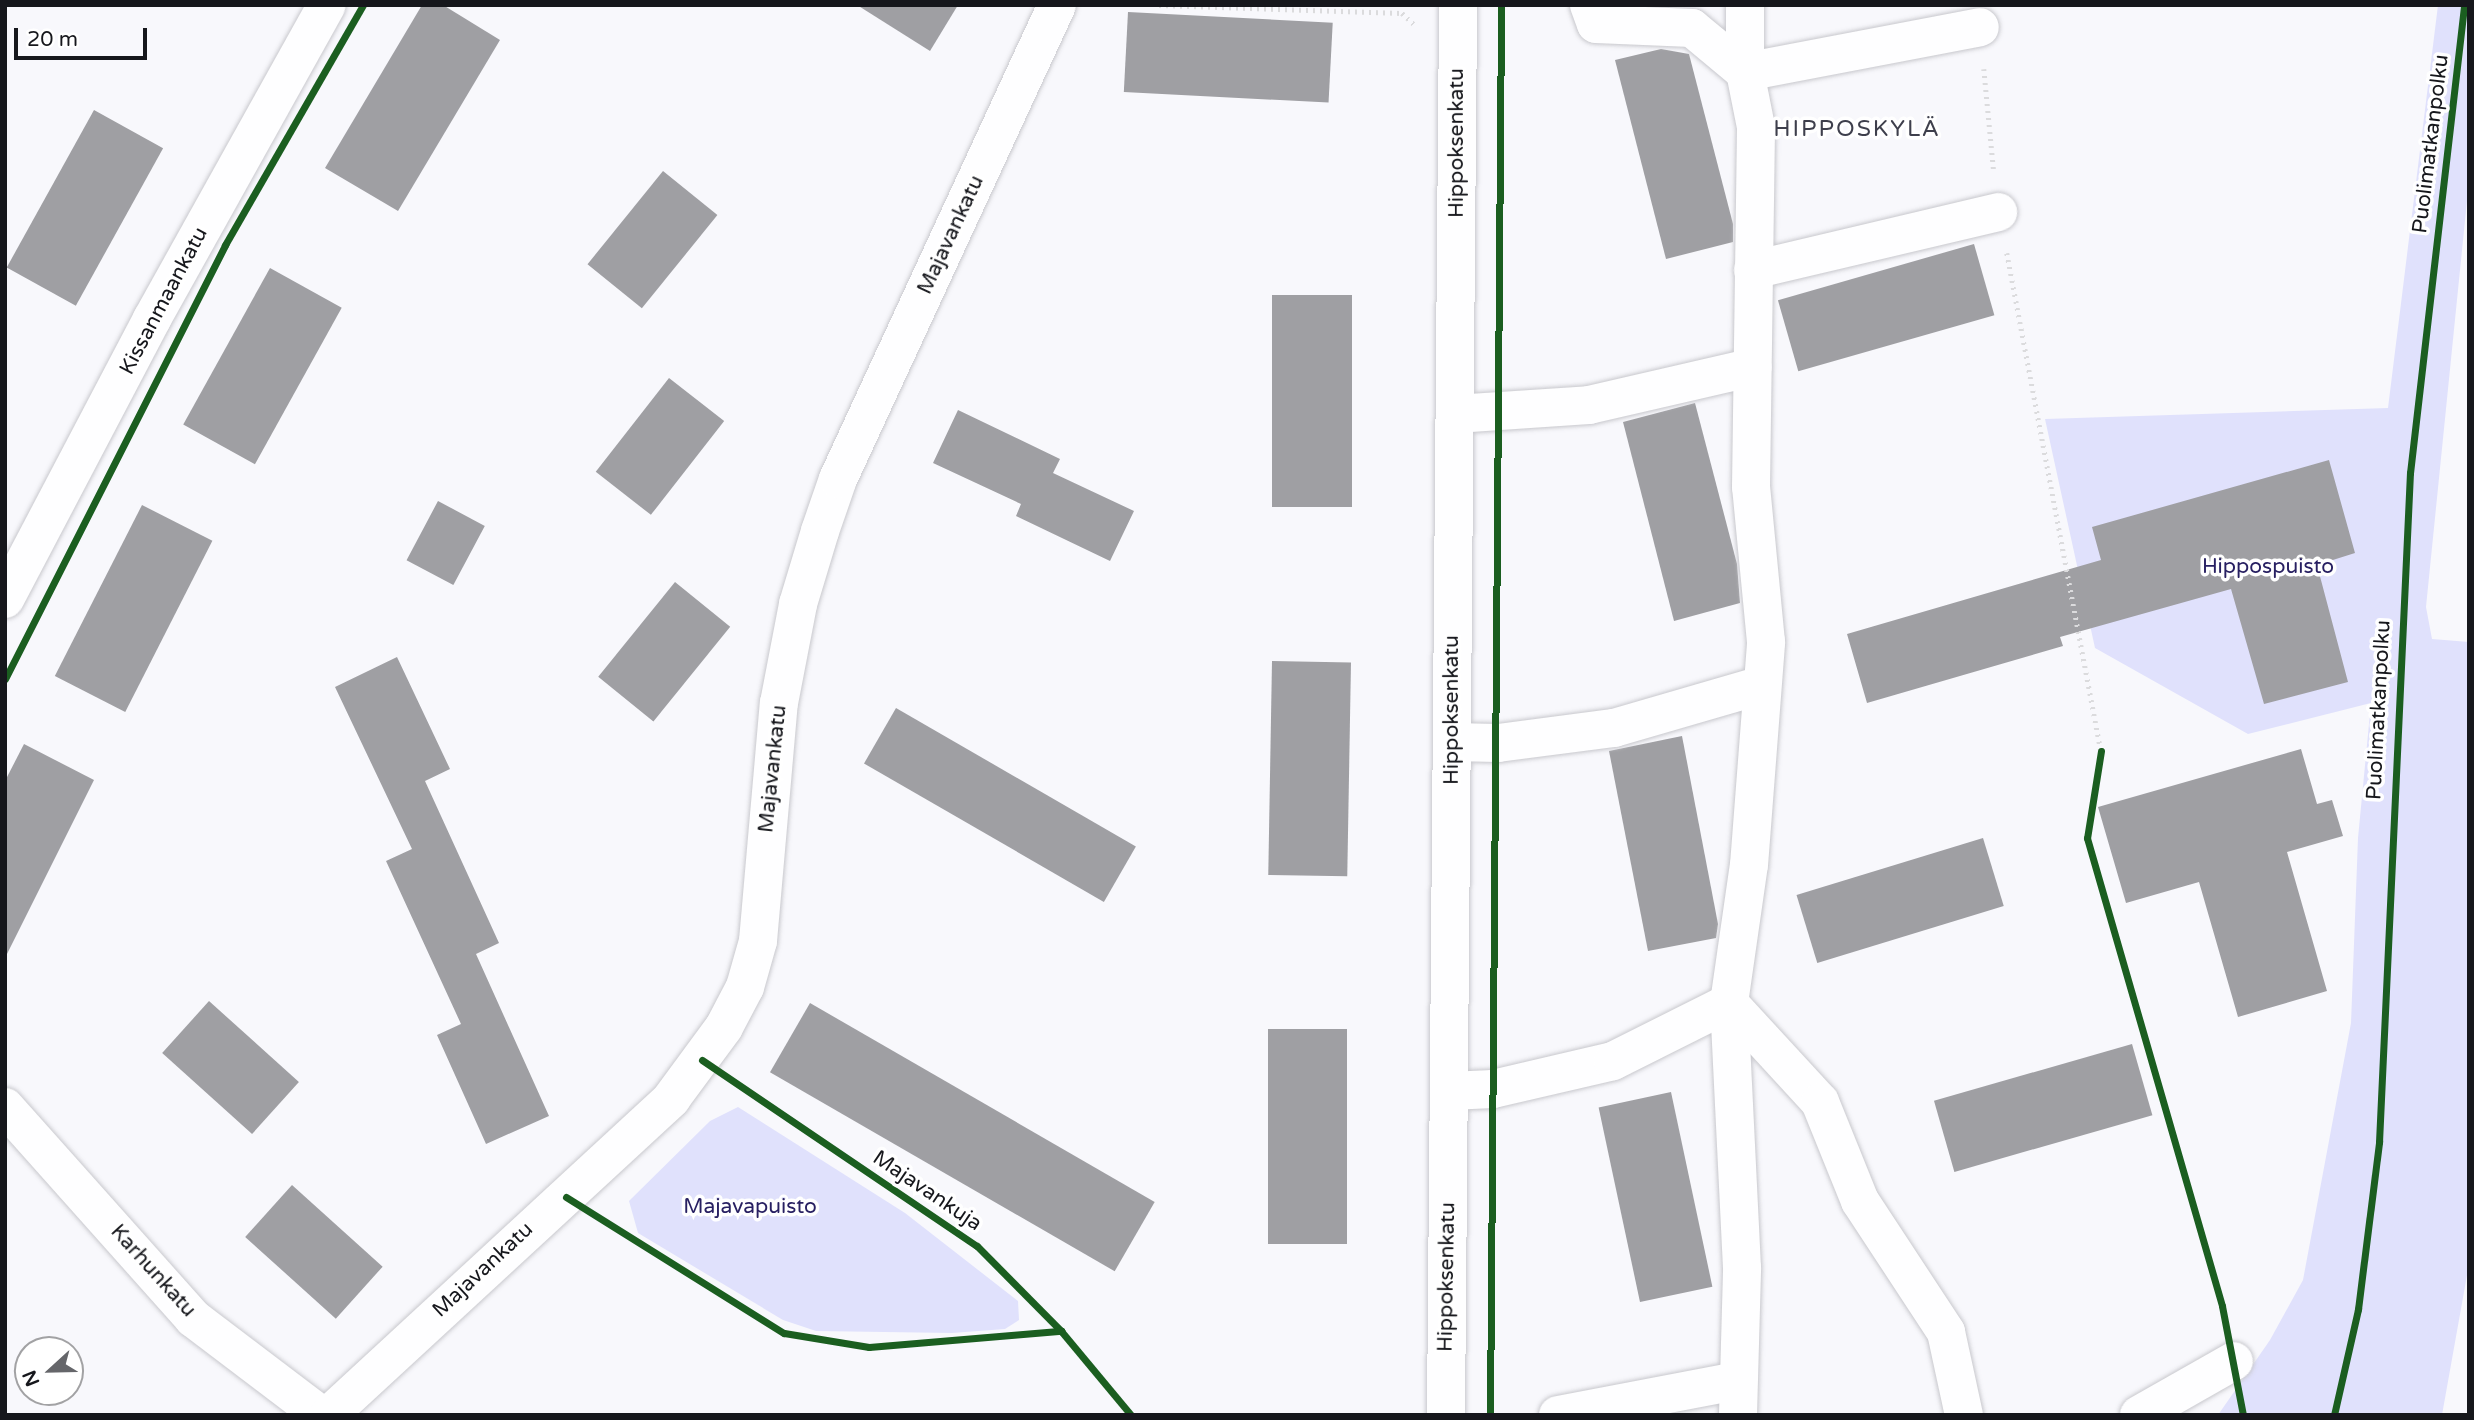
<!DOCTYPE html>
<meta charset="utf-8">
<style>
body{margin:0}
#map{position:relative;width:2474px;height:1420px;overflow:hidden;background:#f8f8fc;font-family:"Varela Round",sans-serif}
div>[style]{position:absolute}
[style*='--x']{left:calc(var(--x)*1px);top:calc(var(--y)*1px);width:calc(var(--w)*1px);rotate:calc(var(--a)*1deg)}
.green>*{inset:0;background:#e0e1fc}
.building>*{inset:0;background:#9f9fa3;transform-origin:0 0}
.path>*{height:4.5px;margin-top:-2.25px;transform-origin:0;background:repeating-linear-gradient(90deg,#dbdbdd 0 2px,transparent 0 7px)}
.roads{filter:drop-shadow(0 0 2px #c8c8cd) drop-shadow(0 0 2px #c8c8cd)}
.minor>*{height:38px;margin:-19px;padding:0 19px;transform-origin:19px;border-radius:19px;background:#fefeff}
.cycleway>*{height:7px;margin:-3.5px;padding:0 3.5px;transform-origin:3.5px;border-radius:3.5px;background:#1b5e20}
span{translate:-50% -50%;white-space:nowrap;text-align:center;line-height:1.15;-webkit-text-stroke:7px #fff;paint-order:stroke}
.street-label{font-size:21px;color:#16171c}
.park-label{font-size:21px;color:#282062}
.neighbourhood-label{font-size:23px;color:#3e3f4c;letter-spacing:2px}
.frame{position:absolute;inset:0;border:7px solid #16171c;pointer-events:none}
.north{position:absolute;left:14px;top:1336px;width:70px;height:70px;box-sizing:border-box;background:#fff;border:2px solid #a2a2a4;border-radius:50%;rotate:248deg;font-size:19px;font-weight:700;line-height:28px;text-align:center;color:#16171c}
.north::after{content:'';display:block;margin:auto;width:24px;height:32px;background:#65666a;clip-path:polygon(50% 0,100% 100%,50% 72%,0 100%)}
.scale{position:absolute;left:14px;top:28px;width:133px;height:32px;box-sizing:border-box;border:4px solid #16171c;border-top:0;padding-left:9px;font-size:21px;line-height:24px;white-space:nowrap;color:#16171c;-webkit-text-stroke:5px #fff;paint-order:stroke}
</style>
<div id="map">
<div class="green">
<i style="clip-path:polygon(2438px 5px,2469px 5px,2469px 181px,2426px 607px,2432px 639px,2469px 642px,2469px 1264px,2442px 1415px,2218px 1415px,2270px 1340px,2303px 1280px,2351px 1023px,2358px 838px,2371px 703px,2248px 734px,2095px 648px,2045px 419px,2388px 408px)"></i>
<i style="clip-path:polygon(738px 1107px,905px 1213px,1018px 1301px,1019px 1320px,1005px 1329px,952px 1333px,816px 1331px,783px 1320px,638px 1233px,629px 1201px,710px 1121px)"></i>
</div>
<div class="building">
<i style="clip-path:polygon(422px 5px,443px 5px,500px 40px,398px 211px,325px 168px)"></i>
<i style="clip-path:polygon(857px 5px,958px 5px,930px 51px)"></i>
<i style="left:1128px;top:12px;width:205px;height:80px;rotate:3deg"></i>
<i style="clip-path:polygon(1661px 49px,1689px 54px,1733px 224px,1733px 242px,1666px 259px,1615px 60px)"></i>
<i style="left:94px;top:110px;width:79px;height:180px;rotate:29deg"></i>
<i style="left:663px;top:171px;width:70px;height:120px;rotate:39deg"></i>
<i style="left:1974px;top:244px;width:74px;height:204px;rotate:74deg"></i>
<i style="left:270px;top:268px;width:82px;height:179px;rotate:29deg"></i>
<i style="left:1272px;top:295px;width:80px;height:212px"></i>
<i style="left:669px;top:378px;width:70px;height:119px;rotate:38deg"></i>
<i style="clip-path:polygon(1695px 403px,1737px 564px,1740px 603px,1674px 621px,1623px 422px)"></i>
<i style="clip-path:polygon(958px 410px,1060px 459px,1053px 473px,1134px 511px,1110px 561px,1016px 516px,1021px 504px,933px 463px)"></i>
<i style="clip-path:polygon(2329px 460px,2355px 553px,2317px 565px,2348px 682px,2264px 704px,2231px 589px,2060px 637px,2063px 646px,1867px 703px,1847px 634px,2101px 560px,2092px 527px)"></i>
<i style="left:438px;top:501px;width:53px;height:67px;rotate:28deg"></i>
<i style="left:142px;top:505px;width:79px;height:192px;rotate:27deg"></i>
<i style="left:675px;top:582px;width:71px;height:122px;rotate:39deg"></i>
<i style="clip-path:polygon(397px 657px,450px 769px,425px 781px,499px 943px,476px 954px,549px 1116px,486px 1144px,437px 1035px,461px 1024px,386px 861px,412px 849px,335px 687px)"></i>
<i style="left:1272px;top:661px;width:79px;height:214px;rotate:1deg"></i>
<i style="left:896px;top:708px;width:277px;height:64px;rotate:30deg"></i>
<i style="clip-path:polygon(1682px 736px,1718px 924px,1716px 938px,1648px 951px,1609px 751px)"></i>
<i style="clip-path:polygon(24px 744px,94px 780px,5px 958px,5px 781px)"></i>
<i style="clip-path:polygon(2301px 749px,2317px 804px,2332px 800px,2343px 836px,2287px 852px,2327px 991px,2238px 1017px,2199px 882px,2126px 903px,2098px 807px)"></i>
<i style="left:1983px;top:838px;width:71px;height:195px;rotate:73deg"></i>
<i style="left:209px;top:1001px;width:121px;height:70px;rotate:42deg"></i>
<i style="left:810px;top:1003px;width:398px;height:80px;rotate:30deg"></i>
<i style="left:1268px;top:1029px;width:79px;height:215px"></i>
<i style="left:2132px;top:1044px;width:74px;height:206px;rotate:74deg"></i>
<i style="left:1671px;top:1092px;width:199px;height:74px;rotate:78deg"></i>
<i style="left:292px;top:1185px;width:122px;height:70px;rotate:42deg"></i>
</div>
<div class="path">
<i style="--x:1159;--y:5;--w:243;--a:1.9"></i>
<i style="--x:1402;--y:13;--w:18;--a:43"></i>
<i style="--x:1984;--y:69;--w:103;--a:84.5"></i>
<i style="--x:2007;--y:253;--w:507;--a:79.31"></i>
</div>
<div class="roads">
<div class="minor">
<i style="--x:1589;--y:5;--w:20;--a:70"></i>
<i style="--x:1596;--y:24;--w:96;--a:2.4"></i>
<i style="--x:1692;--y:28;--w:69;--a:39.7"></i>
<i style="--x:1745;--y:72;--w:239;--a:-10.8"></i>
<i style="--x:1753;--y:270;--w:252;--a:-13.3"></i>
<i style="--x:1455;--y:414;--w:134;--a:-3.8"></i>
<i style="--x:1589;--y:405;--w:168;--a:-13"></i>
<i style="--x:5;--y:599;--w:316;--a:-62.3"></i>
<i style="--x:152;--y:319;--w:359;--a:-60.9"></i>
<i style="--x:1452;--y:742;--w:46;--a:1.2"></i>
<i style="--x:1498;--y:743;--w:117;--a:-7.4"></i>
<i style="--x:1614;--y:728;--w:154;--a:-16.2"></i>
<i style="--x:1729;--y:1003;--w:134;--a:47.4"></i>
<i style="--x:1820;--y:1102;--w:107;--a:68"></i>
<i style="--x:1860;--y:1201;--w:157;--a:56.7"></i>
<i style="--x:1946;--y:1332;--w:85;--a:77.8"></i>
<i style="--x:1449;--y:1091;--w:44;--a:-2.6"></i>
<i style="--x:1493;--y:1089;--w:123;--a:-13.1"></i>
<i style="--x:1613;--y:1061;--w:130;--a:-26.6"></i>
<i style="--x:5;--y:1107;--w:283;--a:48.3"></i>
<i style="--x:193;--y:1318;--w:161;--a:37.2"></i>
<i style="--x:329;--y:1415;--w:466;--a:-42.7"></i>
<i style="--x:671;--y:1099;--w:89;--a:-53.6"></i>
<i style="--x:724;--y:1027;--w:45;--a:-62.3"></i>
<i style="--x:745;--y:987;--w:48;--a:-74.2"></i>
<i style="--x:758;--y:941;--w:239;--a:-85"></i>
<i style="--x:779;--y:703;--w:101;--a:-79.1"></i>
<i style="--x:798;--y:604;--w:76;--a:-73.2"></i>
<i style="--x:820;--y:531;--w:55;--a:-70.9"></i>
<i style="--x:838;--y:479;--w:522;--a:-65.2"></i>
<i style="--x:1446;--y:1415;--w:1410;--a:-89.51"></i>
<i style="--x:1558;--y:1415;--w:182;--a:-10.8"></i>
<i style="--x:1738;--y:1415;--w:147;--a:-88.4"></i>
<i style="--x:1742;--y:1268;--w:265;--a:-92.8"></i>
<i style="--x:1729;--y:1003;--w:139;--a:-81.8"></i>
<i style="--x:1749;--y:865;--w:224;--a:-85.6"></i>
<i style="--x:1766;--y:642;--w:156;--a:-95.5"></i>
<i style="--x:1751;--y:487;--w:360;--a:-89.2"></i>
<i style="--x:1756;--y:127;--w:56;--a:-101.3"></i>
<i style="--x:1745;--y:72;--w:67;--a:-90"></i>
<i style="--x:2139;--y:1415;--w:109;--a:-29.6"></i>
</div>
</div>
<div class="cycleway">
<i style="--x:5;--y:679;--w:487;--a:-63.1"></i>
<i style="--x:225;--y:245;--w:277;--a:-60.1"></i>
<i style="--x:2101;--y:751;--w:88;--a:99.1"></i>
<i style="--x:2087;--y:838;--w:487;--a:73.9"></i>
<i style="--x:2222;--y:1306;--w:111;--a:79.1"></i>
<i style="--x:702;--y:1060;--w:332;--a:34.1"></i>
<i style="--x:977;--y:1246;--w:120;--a:45.3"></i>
<i style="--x:1061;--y:1331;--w:109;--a:50.2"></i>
<i style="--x:566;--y:1197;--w:257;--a:32"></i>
<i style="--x:784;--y:1333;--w:86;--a:9.4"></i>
<i style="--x:869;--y:1347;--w:193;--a:-4.8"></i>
<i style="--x:1490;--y:1415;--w:1410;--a:-89.55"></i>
<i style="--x:2334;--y:1415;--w:109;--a:-77.2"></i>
<i style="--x:2358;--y:1309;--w:168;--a:-82.8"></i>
<i style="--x:2379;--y:1142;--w:670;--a:-87.35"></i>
<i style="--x:2410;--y:473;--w:471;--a:-83.4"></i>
</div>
<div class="street-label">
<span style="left:1457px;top:143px;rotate:-90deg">Hippoksenkatu</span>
<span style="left:2431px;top:144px;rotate:-83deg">Puolimatkanpolku</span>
<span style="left:951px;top:235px;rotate:-65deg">Majavankatu</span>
<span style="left:164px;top:301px;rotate:-62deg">Kissanmaankatu</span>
<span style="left:1452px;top:710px;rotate:-90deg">Hippoksenkatu</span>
<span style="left:2379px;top:710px;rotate:-87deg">Puolimatkanpolku</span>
<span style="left:773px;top:769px;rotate:-84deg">Majavankatu</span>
<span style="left:927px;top:1191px;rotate:34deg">Majavankuja</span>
<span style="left:483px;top:1270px;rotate:-43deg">Majavankatu</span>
<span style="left:153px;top:1271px;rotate:48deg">Karhunkatu</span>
<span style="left:1447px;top:1277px;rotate:-89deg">Hippoksenkatu</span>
</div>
<div class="park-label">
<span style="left:2268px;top:567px">Hippospuisto</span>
<span style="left:750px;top:1207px">Majavapuisto</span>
</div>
<div class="neighbourhood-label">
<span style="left:1857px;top:129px">HIPPOSKYLÄ</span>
</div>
<div class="frame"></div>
<div class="north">N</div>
<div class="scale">20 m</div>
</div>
